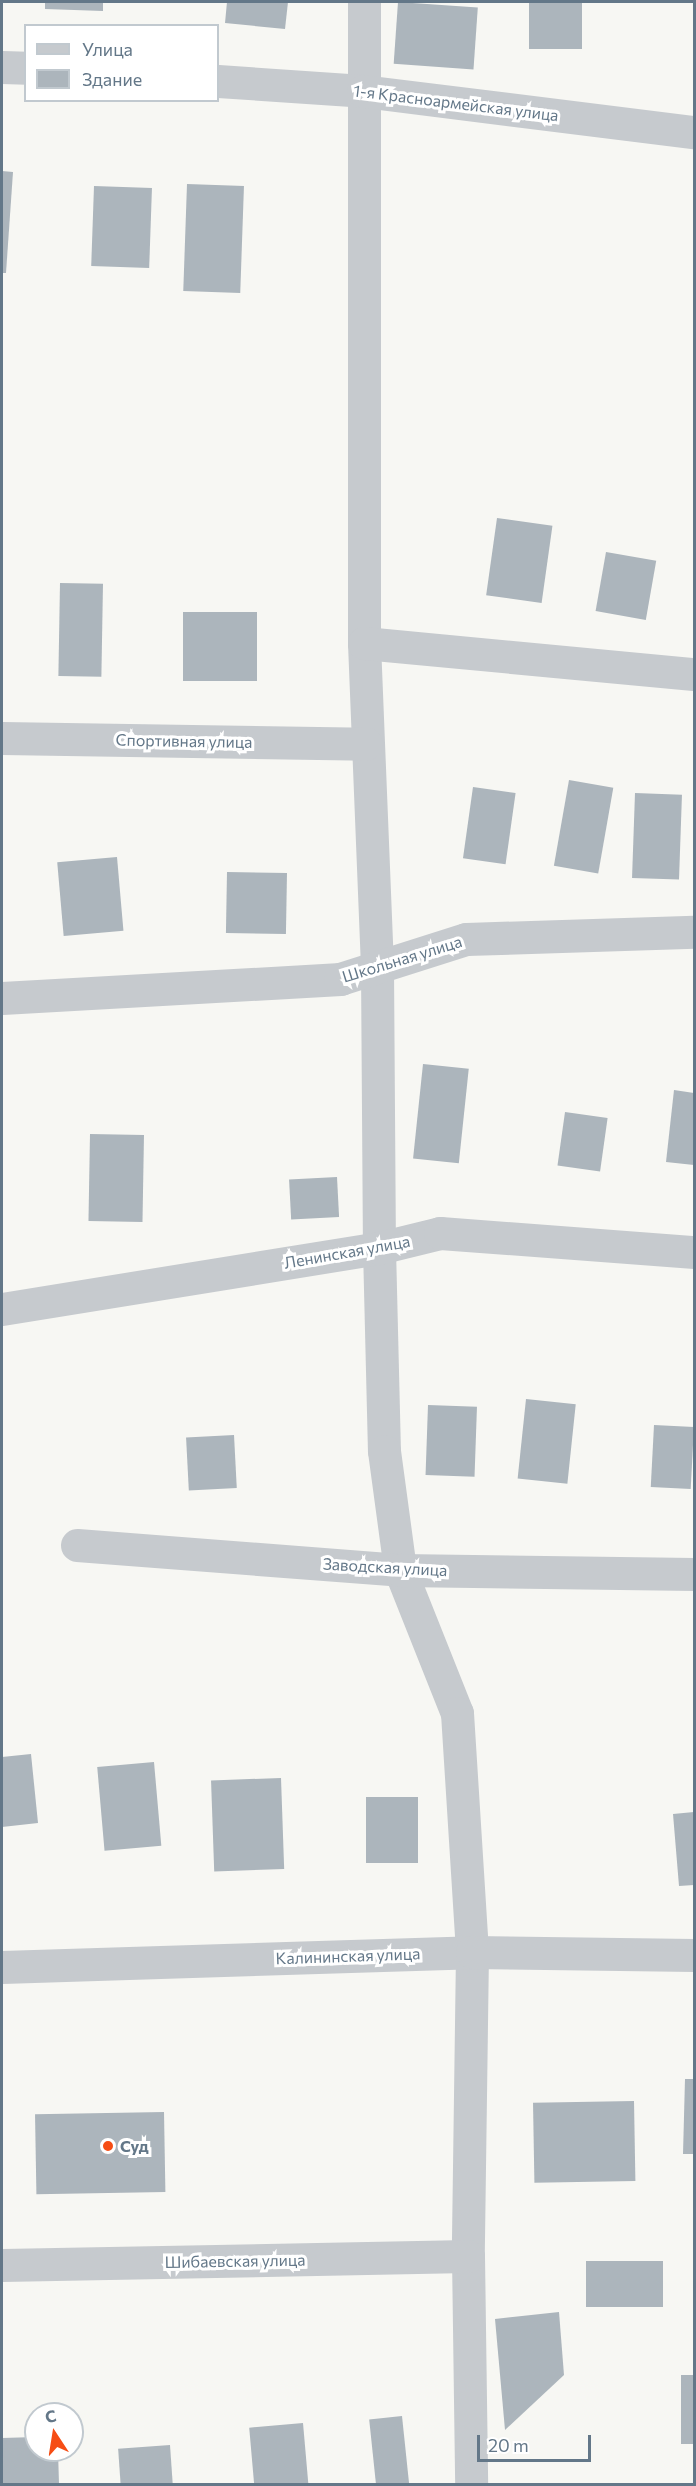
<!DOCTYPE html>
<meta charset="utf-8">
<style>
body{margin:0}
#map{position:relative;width:696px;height:2486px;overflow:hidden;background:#f7f7f3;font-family:Commissioner,sans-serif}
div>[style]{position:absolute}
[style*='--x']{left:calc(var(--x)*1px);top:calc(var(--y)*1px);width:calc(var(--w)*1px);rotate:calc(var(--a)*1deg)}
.building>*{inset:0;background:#acb5bc;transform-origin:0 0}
.minor>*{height:33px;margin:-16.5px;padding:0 16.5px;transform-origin:16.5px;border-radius:16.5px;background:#c6cace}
.dots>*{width:16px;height:16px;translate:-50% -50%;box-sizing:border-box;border:3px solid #fff;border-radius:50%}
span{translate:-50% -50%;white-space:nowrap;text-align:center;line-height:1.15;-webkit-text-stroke:6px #fff;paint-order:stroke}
.street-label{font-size:16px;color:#637788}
.poi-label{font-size:16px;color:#637788;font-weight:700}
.left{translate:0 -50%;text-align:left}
.frame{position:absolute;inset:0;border:3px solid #637788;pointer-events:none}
.legend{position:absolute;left:24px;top:24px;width:195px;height:78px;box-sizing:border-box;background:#fff;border:2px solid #c1c9cf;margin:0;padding:8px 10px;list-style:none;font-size:18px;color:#637788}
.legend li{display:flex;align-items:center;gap:12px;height:30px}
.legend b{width:30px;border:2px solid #c1c9cf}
.north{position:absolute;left:24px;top:2402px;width:60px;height:60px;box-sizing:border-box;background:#fff;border:2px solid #c1c9cf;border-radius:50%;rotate:348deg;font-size:16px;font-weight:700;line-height:24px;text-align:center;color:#637788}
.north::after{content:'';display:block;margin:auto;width:21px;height:27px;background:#f64d14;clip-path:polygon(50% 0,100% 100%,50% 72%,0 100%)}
.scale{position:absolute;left:477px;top:2435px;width:114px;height:27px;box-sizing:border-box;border:3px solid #637788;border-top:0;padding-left:8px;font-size:18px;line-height:21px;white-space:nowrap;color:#637788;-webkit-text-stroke:4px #fff;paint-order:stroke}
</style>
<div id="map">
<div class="building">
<i style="clip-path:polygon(45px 2px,103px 2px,103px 11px,45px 9px)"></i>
<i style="clip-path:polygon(227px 2px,288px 2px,285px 29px,225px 23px)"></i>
<i style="left:398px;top:2px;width:80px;height:62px;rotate:4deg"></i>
<i style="left:529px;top:2px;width:53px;height:47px"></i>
<i style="clip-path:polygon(2px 171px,13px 172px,6px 273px,2px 273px)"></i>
<i style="left:187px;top:184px;width:57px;height:107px;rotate:2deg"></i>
<i style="left:94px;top:186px;width:58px;height:80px;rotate:2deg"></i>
<i style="left:497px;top:518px;width:56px;height:78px;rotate:8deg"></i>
<i style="left:606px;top:552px;width:51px;height:60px;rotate:10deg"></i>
<i style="left:60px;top:583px;width:43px;height:93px;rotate:1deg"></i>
<i style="left:183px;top:612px;width:74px;height:69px"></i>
<i style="left:569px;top:780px;width:45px;height:87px;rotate:10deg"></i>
<i style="left:473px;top:787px;width:43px;height:72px;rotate:8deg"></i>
<i style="left:635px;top:793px;width:47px;height:85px;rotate:2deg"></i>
<i style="left:117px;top:857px;width:74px;height:60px;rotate:85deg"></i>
<i style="left:227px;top:872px;width:60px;height:61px;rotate:1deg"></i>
<i style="left:423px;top:1064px;width:46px;height:95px;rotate:6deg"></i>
<i style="clip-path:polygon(674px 1090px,694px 1093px,694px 1165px,666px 1162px)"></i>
<i style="left:565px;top:1112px;width:43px;height:54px;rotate:8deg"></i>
<i style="left:90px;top:1134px;width:54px;height:87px;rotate:1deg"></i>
<i style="left:337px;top:1177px;width:40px;height:48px;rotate:87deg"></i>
<i style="left:526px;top:1399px;width:50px;height:80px;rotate:6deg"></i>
<i style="left:428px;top:1405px;width:49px;height:70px;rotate:2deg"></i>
<i style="left:654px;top:1425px;width:40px;height:62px;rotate:3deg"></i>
<i style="left:234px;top:1435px;width:53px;height:48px;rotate:87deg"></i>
<i style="clip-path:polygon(31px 1754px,38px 1823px,2px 1827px,2px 1757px)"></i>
<i style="left:154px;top:1762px;width:84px;height:57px;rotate:85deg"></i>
<i style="left:281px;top:1778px;width:91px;height:70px;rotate:88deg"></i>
<i style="left:366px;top:1797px;width:52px;height:66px"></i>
<i style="clip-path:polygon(694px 1812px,694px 1885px,679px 1886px,673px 1814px)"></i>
<i style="clip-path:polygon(685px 2079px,694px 2079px,694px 2154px,683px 2154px)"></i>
<i style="left:634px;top:2101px;width:80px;height:101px;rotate:89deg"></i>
<i style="left:164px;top:2112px;width:80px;height:129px;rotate:89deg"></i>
<i style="left:586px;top:2261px;width:77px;height:46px"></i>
<i style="clip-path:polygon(559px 2312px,564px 2375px,505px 2430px,495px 2319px)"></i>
<i style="left:681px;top:2375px;width:13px;height:69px"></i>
<i style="left:402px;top:2416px;width:68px;height:33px;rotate:84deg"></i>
<i style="left:303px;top:2423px;width:61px;height:54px;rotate:85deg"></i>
<i style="clip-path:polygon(36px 2437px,36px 2450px,58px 2450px,59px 2484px,2px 2484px,2px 2438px)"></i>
<i style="left:170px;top:2445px;width:39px;height:52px;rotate:86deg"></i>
</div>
<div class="minor">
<i style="--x:364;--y:2;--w:641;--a:90"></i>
<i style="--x:364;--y:643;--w:325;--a:87.7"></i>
<i style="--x:377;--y:968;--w:280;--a:89.6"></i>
<i style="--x:379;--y:1248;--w:203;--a:88.6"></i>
<i style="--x:384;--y:1451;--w:120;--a:82.3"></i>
<i style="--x:400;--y:1570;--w:154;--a:68.3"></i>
<i style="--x:457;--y:1713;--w:239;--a:86.4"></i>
<i style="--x:472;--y:1952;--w:304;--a:90.8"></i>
<i style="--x:468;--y:2256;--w:228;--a:89.2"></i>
<i style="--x:2;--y:67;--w:24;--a:2"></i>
<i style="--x:218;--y:81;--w:145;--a:3.9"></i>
<i style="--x:363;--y:91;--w:334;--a:7.1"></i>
<i style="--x:364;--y:643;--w:331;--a:5.4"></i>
<i style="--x:2;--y:738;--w:364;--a:0.9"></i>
<i style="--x:2;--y:998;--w:339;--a:-3.2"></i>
<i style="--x:340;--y:979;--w:132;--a:-17.6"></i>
<i style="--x:466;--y:939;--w:228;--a:-1.8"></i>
<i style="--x:2;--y:1309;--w:382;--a:-9.2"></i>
<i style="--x:379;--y:1248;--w:63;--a:-13.8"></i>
<i style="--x:440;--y:1233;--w:255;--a:4.3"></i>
<i style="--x:77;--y:1545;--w:324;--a:4.4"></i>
<i style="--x:400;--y:1570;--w:294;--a:0.8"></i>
<i style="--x:2;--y:1967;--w:470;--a:-1.8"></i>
<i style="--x:472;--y:1952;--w:222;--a:0.8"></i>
<i style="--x:2;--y:2265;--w:466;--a:-1.1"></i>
</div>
<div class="dots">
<i style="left:108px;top:2146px;background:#f64d14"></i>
</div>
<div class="street-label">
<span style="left:456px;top:103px;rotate:7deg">1-я Красноармейская улица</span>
<span style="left:184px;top:741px;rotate:1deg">Спортивная улица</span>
<span style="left:402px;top:959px;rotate:-17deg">Школьная улица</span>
<span style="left:347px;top:1252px;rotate:-10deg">Ленинская улица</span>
<span style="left:385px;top:1567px;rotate:3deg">Заводская улица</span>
<span style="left:348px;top:1956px;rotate:-2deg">Калининская улица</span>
<span style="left:235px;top:2261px;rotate:-1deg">Шибаевская улица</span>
</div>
<div class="poi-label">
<span class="left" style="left:120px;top:2146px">Суд</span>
</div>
<div class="frame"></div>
<ul class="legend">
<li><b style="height:8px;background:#c6cace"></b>Улица</li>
<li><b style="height:16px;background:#acb5bc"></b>Здание</li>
</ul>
<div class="north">С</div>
<div class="scale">20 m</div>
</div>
